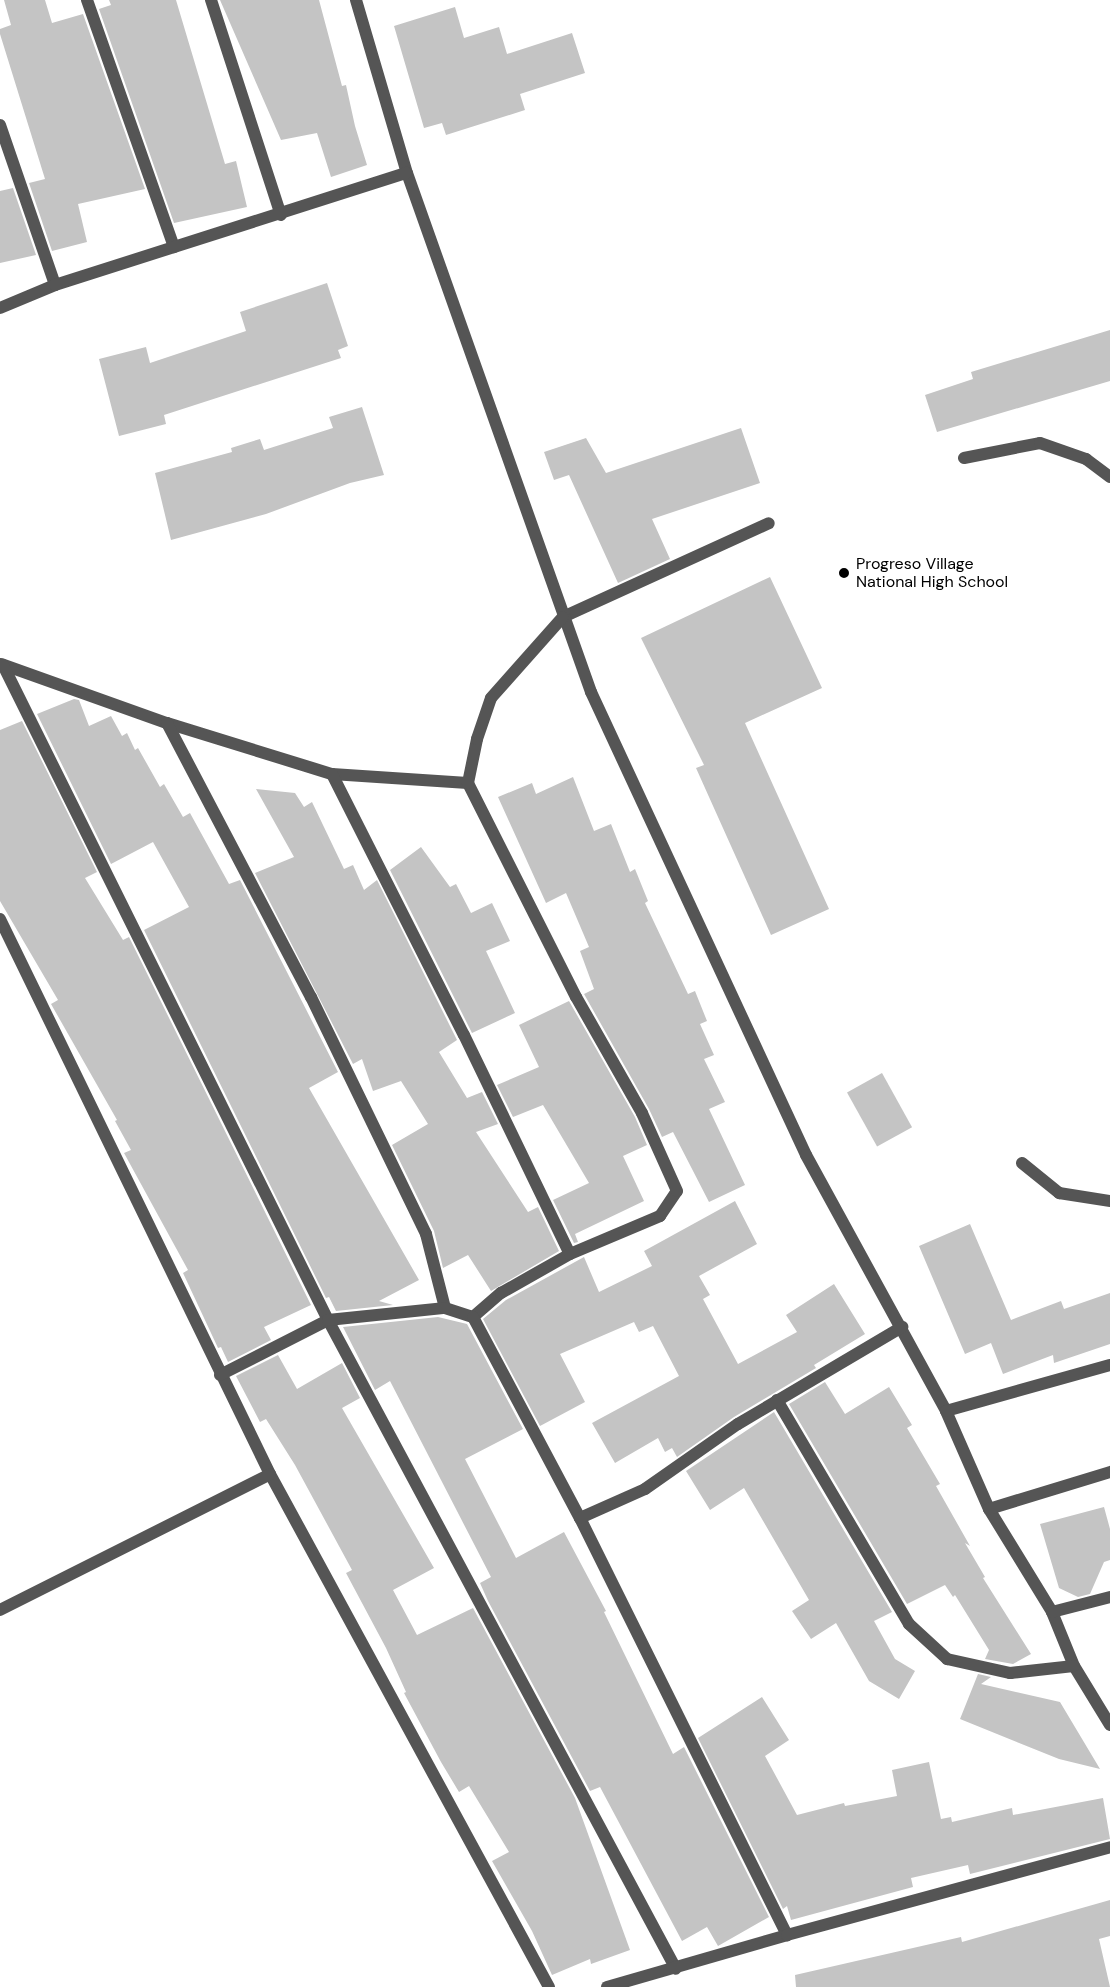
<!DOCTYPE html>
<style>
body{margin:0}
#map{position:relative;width:1110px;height:1987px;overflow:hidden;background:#fff;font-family:"DM Sans",sans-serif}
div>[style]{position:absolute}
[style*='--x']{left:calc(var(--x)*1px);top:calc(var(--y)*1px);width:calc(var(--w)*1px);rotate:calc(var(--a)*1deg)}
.building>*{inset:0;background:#c4c4c4;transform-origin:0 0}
.service>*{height:12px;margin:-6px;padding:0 6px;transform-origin:6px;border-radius:6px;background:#555}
.minor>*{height:12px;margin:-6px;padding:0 6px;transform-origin:6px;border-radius:6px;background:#555}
.dots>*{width:16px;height:16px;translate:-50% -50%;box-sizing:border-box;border:3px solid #fff;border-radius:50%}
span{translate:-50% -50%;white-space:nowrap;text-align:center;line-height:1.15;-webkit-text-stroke:4.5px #fff;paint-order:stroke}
.poi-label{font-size:16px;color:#000}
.left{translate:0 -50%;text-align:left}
</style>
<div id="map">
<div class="building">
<i style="clip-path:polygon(4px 0,45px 0,52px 23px,83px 14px,145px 189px,78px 204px,87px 242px,52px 251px,29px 183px,45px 179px,0 34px,0 29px,11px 25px)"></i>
<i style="clip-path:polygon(109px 0,176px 0,225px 164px,236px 161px,247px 207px,174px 223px,99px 9px,111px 5px)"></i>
<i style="clip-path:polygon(220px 0,319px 0,342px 86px,346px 85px,355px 126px,367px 165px,331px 177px,317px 133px,281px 140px)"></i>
<i style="clip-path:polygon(455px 7px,464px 38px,499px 27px,507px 54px,572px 33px,585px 73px,520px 94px,525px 110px,446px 135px,442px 123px,424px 128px,394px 26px)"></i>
<i style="clip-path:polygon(13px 188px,36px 255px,0 263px,0 191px)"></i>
<i style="clip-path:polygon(327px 283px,348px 346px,338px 350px,341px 358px,164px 415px,166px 424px,119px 436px,99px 359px,146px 347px,150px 363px,246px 331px,240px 312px)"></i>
<i style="clip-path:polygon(1110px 330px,1110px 381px,937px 432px,925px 395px,973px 379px,971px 372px)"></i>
<i style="clip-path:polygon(362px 407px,384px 475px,350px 483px,266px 514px,171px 540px,155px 473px,232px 452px,231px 448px,260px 439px,264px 450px,333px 428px,329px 417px)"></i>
<i style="clip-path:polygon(741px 428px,760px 483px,652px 519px,670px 559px,618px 583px,569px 475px,554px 480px,544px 452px,586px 438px,606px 473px)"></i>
<i style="clip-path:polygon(770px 577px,822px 688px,745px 723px,829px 909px,771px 935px,696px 768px,704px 765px,641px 638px)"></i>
<i style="clip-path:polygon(74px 699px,79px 700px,89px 726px,111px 716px,122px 736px,127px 733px,135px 750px,138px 748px,160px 787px,164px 784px,183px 817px,190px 813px,229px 884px,240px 880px,338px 1072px,309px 1088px,419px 1280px,379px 1301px,393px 1305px,336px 1311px,329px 1297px,326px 1298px,144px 930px,189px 907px,153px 842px,111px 864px,37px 714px)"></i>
<i style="clip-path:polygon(22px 721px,97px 872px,85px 878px,123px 940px,129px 937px,311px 1305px,264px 1327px,271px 1340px,228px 1362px,221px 1347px,218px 1348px,183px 1273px,188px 1270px,124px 1153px,131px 1150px,115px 1121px,117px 1120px,51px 1004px,58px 1000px,0 901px,0 730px)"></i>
<i style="clip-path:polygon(573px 777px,594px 831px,611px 824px,630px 872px,635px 869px,648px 901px,645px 903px,688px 994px,695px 991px,707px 1021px,700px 1024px,714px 1055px,704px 1059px,725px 1102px,709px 1109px,745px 1185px,709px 1202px,673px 1132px,662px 1137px,649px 1109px,584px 994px,594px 989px,580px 951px,589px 947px,566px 893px,546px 903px,498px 797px,532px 783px,536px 794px)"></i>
<i style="clip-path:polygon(256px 789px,295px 793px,304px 807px,312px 802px,344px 869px,353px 865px,364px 890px,377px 880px,457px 1040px,439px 1052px,467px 1098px,482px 1092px,498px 1124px,476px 1132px,528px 1212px,538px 1207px,559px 1251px,491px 1291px,468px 1255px,443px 1268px,434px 1231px,392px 1145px,428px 1124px,401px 1081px,373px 1091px,362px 1059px,353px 1064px,255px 873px,294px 857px)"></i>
<i style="clip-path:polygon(421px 847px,450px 887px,456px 884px,471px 913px,492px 903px,510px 941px,486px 951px,515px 1013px,472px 1033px,390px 870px)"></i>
<i style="clip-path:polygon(569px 1001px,635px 1117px,647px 1145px,623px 1156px,644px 1201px,575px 1234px,578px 1242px,574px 1243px,553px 1200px,589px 1183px,543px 1105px,513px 1117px,497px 1085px,539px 1067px,519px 1025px)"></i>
<i style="left:882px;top:1073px;width:62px;height:40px;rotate:61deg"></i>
<i style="clip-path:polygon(735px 1201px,757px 1244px,699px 1276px,710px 1295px,703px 1299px,738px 1364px,797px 1332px,786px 1315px,834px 1284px,865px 1334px,814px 1365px,816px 1368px,734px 1417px,677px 1457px,672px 1448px,665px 1452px,658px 1438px,615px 1463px,592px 1423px,679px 1376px,653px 1326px,639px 1332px,634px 1322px,560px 1354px,585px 1402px,540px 1426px,483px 1319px,506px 1300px,584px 1257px,599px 1292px,652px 1266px,644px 1251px)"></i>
<i style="clip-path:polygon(970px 1224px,1011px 1320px,1061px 1301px,1064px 1309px,1110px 1293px,1110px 1344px,1054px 1363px,1053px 1355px,1003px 1374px,991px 1343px,965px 1354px,919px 1246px)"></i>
<i style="clip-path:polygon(438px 1317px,467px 1324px,523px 1429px,465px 1459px,516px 1558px,564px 1532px,606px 1611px,604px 1612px,673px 1754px,684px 1747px,769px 1917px,718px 1946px,707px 1927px,682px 1941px,600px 1787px,590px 1791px,488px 1601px,480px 1583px,491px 1577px,390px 1381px,375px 1390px,343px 1327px)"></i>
<i style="clip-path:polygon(278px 1355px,297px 1389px,342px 1363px,360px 1398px,342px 1408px,434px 1568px,393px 1590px,417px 1635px,473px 1608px,575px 1798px,630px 1950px,591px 1964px,590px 1959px,552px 1975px,532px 1931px,492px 1861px,509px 1852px,469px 1786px,459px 1792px,441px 1762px,404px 1693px,406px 1692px,386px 1648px,346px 1573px,352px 1570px,295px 1465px,266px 1419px,260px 1422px,236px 1376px)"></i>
<i style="clip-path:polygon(825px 1382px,845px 1414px,889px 1387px,912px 1425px,907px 1428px,940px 1484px,936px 1486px,970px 1546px,965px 1543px,985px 1577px,983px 1578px,1031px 1654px,1013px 1664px,985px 1659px,989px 1650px,955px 1595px,953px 1597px,945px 1585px,907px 1604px,789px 1404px)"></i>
<i style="clip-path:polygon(774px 1412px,892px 1612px,874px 1621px,895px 1659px,915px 1671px,899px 1699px,869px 1681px,836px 1623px,811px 1639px,792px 1611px,809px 1600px,744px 1488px,710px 1510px,686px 1471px)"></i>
<i style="clip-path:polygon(1104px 1507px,1110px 1529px,1110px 1560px,1104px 1562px,1090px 1594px,1078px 1597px,1059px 1588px,1040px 1524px)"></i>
<i style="clip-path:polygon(978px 1674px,991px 1677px,981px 1684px,1060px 1702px,1100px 1769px,1059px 1759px,960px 1719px)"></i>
<i style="clip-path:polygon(762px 1697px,789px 1740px,765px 1756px,797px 1815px,844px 1803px,845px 1806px,897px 1796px,892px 1770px,929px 1762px,941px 1819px,951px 1817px,952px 1822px,1012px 1808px,1013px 1815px,1103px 1798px,1110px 1839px,970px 1874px,968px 1865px,911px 1878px,913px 1887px,791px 1920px,787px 1906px,783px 1909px,698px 1738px)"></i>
<i style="clip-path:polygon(1110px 1900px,1110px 1936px,1099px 1939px,1110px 1987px,796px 1987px,795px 1975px,961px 1937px,962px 1942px)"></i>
</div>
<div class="service">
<i style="--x:964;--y:458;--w:77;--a:-11.2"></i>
<i style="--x:1040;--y:443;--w:49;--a:19.2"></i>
<i style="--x:1086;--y:459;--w:30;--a:37"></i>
<i style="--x:563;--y:617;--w:226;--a:-24.5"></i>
<i style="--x:1022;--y:1163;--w:48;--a:39"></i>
<i style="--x:1059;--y:1193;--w:52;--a:8.9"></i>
</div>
<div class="minor">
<i style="--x:87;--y:0;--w:262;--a:70.6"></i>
<i style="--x:211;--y:0;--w:226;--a:72"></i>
<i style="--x:356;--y:0;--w:180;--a:73.6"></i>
<i style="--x:407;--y:173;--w:551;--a:70.48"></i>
<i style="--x:591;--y:692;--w:510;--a:65.09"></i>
<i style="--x:806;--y:1155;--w:292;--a:61.3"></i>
<i style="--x:946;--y:1411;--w:107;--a:66.3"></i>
<i style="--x:989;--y:1509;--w:121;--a:58.5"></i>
<i style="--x:1052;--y:1612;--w:58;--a:67.8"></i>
<i style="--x:1074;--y:1666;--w:69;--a:58.6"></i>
<i style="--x:0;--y:125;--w:169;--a:71"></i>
<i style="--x:0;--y:308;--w:60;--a:-22.7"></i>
<i style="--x:55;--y:285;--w:369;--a:-17.7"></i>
<i style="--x:1;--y:664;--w:176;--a:19.6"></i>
<i style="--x:167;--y:723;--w:173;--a:17.2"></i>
<i style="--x:332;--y:774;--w:136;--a:3.8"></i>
<i style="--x:3;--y:665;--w:731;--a:63.61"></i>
<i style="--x:328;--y:1320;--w:736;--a:61.8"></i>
<i style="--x:167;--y:723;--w:310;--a:62.3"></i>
<i style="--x:311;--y:997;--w:263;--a:64.1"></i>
<i style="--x:426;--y:1234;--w:76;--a:75.6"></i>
<i style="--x:332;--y:774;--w:292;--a:63.2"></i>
<i style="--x:464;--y:1035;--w:243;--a:64.2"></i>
<i style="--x:0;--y:919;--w:617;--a:64.06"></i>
<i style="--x:270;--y:1474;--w:584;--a:61.46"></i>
<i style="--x:473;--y:1317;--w:37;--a:-41"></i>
<i style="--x:501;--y:1293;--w:79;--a:-29.5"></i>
<i style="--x:570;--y:1254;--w:98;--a:-22.9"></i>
<i style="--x:660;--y:1216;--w:30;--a:-56"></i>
<i style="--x:677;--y:1191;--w:85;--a:-114.2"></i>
<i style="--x:642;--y:1113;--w:133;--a:-119.6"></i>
<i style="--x:576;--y:997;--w:240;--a:-116.8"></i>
<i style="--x:468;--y:783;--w:45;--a:-78.4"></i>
<i style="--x:477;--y:739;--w:43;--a:-71.1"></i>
<i style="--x:491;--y:698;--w:108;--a:-48.4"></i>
<i style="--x:220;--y:1375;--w:121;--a:-27"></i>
<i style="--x:328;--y:1320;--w:118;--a:-5.9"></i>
<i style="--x:445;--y:1308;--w:29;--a:18"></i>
<i style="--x:473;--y:1317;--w:228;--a:62"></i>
<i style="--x:580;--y:1518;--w:466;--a:63.6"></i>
<i style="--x:777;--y:1400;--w:260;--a:59.5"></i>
<i style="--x:909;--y:1624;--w:52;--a:42.6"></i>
<i style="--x:947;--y:1659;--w:65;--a:12.5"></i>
<i style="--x:1010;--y:1673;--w:64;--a:-6.2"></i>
<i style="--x:946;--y:1411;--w:170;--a:-15.7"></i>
<i style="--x:989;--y:1509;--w:127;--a:-17"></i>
<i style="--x:580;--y:1518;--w:71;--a:-24"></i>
<i style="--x:645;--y:1489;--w:113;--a:-35"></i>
<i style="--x:738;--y:1424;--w:191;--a:-30.6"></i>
<i style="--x:0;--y:1610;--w:302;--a:-26.7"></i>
<i style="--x:1052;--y:1612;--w:60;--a:-14.5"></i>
<i style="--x:607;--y:1987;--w:187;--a:-16.1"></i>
<i style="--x:787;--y:1935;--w:335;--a:-15.2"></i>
</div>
<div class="dots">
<i style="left:844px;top:573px;background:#000"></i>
</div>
<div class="poi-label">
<span class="left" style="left:856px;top:573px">Progreso Village<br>National High School</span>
</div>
</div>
